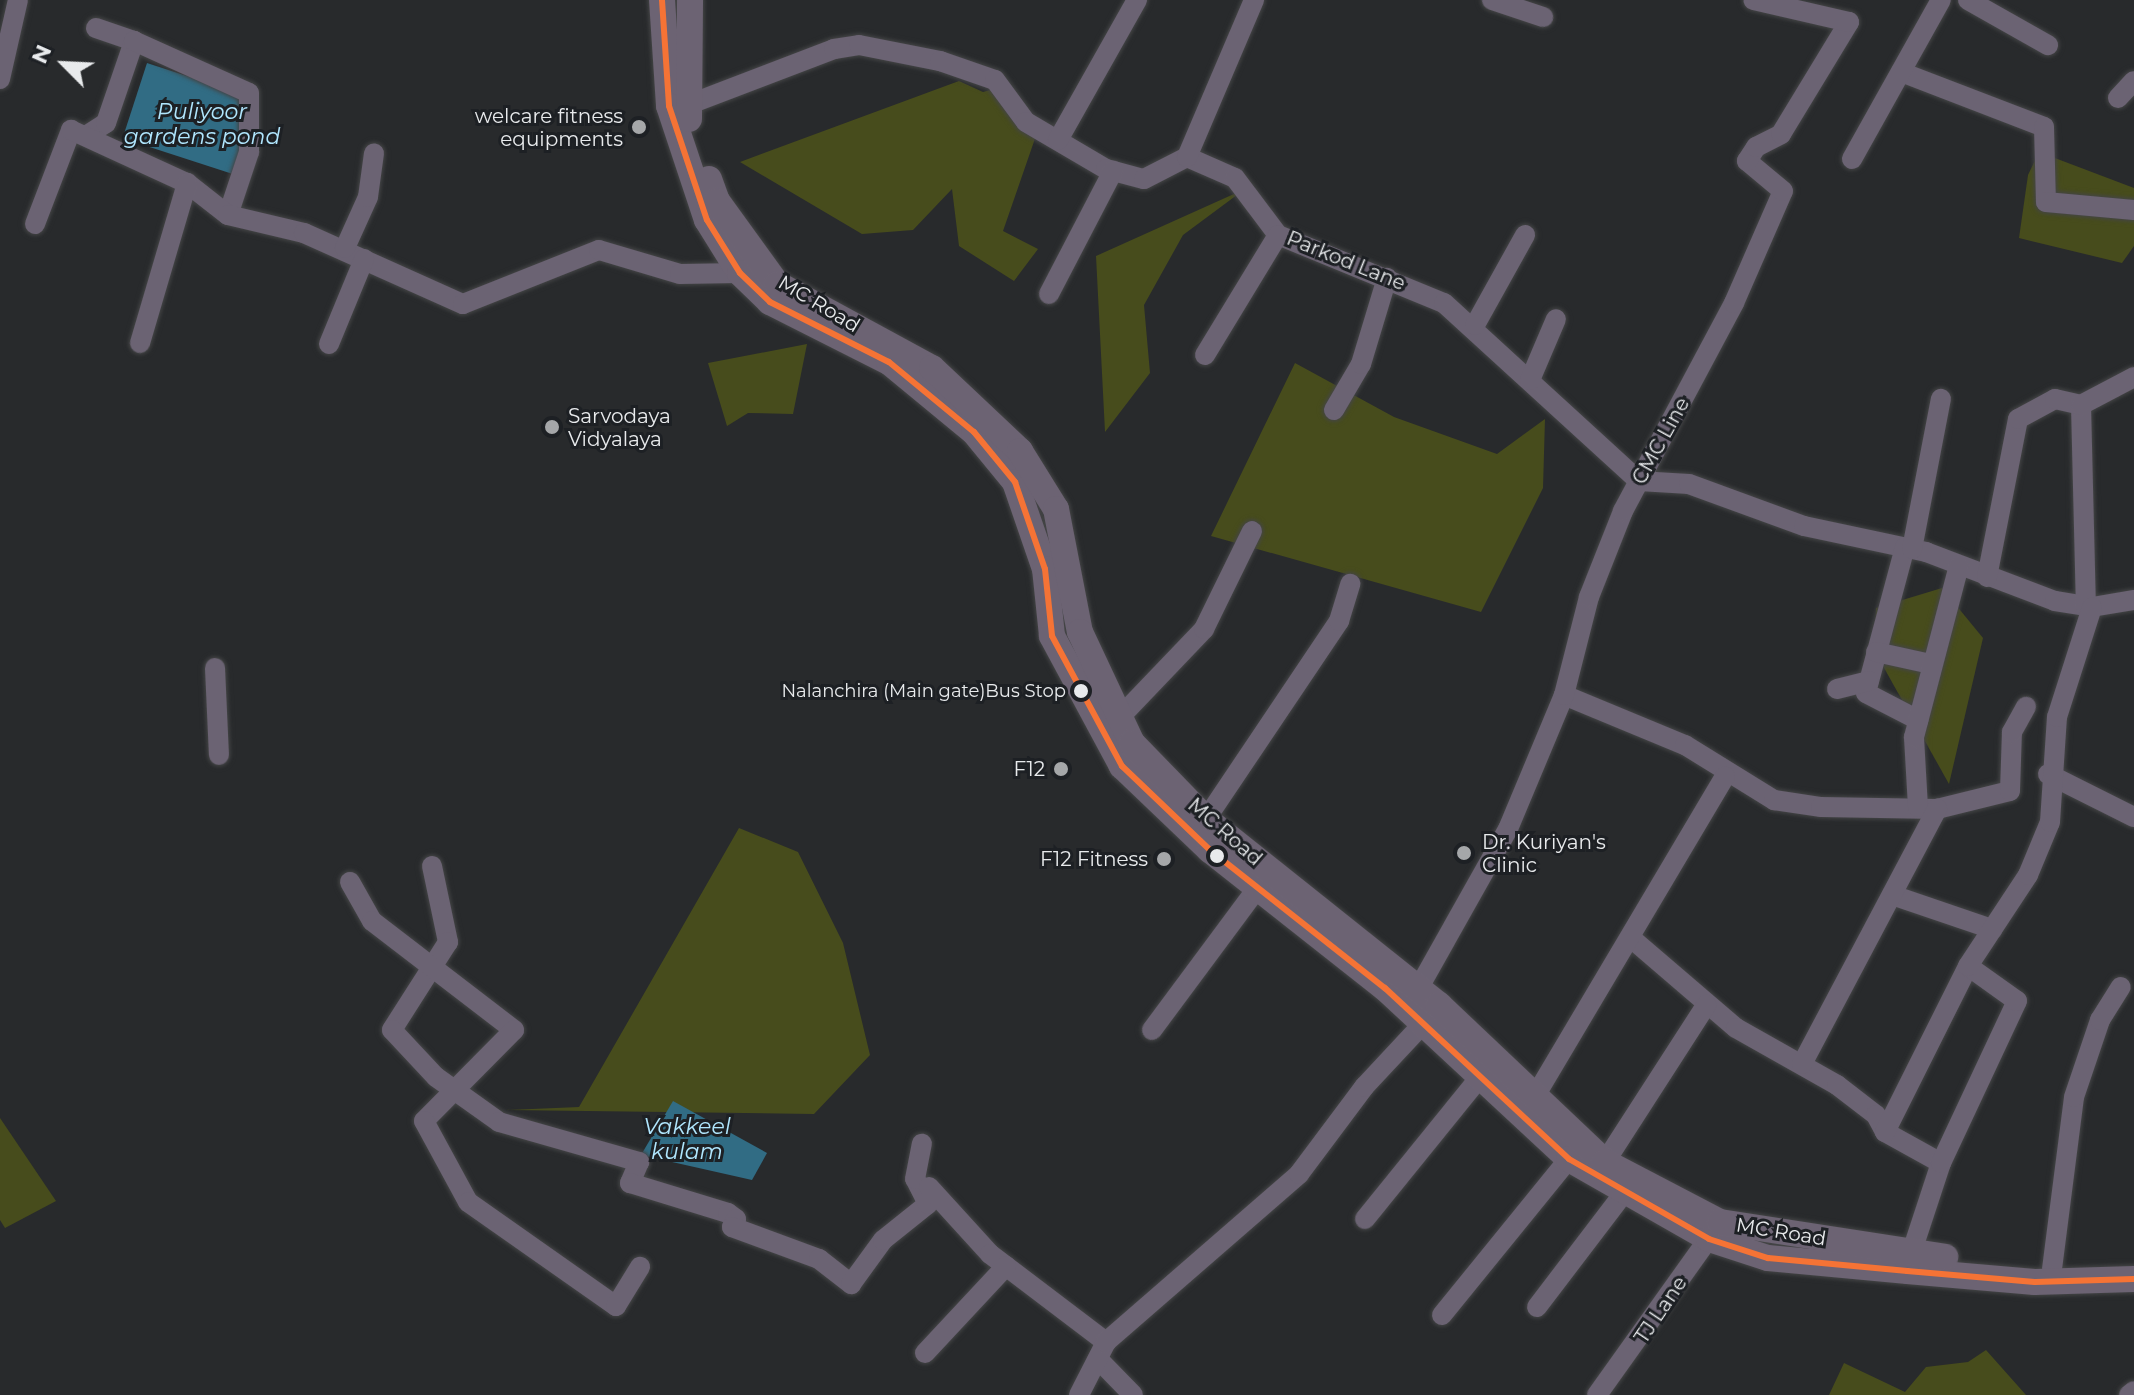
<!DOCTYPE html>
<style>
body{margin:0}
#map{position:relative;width:2134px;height:1395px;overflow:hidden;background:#282a2c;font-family:Montserrat,sans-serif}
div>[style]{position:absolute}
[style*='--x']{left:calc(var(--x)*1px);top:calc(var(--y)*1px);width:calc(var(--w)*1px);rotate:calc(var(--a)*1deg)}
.green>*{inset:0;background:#474c1c}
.water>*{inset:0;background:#316c84;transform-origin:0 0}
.roads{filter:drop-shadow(0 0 2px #444546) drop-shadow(0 0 2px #444546)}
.minor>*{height:20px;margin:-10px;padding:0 10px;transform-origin:10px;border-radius:10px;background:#6b6373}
.major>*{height:26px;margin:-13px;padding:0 13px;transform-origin:13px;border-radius:13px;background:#6c6373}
.bus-1>*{height:6px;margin:-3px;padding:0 3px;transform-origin:3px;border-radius:3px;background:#f57335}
.dots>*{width:22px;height:22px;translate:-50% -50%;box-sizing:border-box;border:4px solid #1d2024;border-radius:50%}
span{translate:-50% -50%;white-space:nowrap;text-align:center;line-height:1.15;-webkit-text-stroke:6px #1d2024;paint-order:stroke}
.bus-label{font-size:18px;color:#e8eaec}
.right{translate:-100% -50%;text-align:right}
.poi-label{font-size:20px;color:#e8eaec}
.left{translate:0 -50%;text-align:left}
.street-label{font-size:20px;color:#e8eaec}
.water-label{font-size:22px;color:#b0e6fe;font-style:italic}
.north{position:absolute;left:24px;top:24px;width:80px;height:80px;-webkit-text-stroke:6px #1d2024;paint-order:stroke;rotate:294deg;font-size:22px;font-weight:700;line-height:32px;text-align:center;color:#e8eaec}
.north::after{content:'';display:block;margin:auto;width:28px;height:36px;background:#e8eaec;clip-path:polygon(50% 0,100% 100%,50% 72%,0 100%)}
</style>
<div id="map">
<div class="green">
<i style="clip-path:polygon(959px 81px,983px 92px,1009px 85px,1039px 127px,1003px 231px,1038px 249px,1014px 281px,959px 246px,952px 189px,913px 230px,862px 234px,740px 162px)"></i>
<i style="clip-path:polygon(2039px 152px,2134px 188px,2134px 246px,2122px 263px,2019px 238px,2028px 175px)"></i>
<i style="clip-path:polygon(1245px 189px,1183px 235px,1144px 305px,1150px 373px,1105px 432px,1096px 256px)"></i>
<i style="clip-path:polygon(807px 344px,793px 414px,748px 413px,727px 426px,708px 363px)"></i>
<i style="clip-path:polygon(1295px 363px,1394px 417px,1497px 454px,1545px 419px,1543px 488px,1481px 612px,1211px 536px)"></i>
<i style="clip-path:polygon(1942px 588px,1983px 638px,1949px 784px,1874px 650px,1876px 608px)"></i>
<i style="clip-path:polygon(739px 828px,798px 852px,843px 943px,870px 1055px,814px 1114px,506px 1110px,579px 1107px)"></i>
<i style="clip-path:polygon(0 1118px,56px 1201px,5px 1228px,0 1220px)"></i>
<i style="clip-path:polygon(1986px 1350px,2026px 1395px,1829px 1395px,1844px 1363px,1905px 1392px,1926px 1367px,1968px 1362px)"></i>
</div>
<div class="water">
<i style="left:147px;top:63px;width:115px;height:79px;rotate:18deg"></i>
<i style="clip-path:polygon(673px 1101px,767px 1153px,752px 1180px,641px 1155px)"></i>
</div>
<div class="roads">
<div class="minor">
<i style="--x:1492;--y:0;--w:54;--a:18.4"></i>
<i style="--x:1968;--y:0;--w:92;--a:29.4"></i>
<i style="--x:96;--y:28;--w:40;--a:18.9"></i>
<i style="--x:1901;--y:72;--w:153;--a:21"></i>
<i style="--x:2044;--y:127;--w:75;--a:88.5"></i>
<i style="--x:2046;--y:202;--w:88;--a:5.2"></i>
<i style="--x:0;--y:79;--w:81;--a:-77.2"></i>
<i style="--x:2118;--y:98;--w:23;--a:-47"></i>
<i style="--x:685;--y:106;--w:160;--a:-20.9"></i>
<i style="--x:834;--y:49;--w:25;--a:-9"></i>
<i style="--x:859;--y:45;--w:83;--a:11.2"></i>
<i style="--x:940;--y:61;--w:58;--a:19.1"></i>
<i style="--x:995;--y:80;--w:52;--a:53.6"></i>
<i style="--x:1026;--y:122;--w:93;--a:30.4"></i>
<i style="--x:1106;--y:169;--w:39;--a:15"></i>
<i style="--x:1144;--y:179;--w:48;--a:-27.1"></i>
<i style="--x:1187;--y:157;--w:52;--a:23.6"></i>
<i style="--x:1235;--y:178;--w:71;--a:53"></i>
<i style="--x:1278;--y:235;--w:179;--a:22.3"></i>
<i style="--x:1444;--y:303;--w:264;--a:42.4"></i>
<i style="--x:1639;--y:481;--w:50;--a:3.4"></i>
<i style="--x:1689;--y:484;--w:122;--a:20.1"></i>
<i style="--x:1804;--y:526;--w:125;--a:12"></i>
<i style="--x:1926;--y:552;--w:138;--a:20.8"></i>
<i style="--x:2055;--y:601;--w:37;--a:9"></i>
<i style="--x:2092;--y:607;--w:43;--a:-9.5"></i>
<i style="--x:89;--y:134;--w:20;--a:-33"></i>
<i style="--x:106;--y:123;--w:87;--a:-71.1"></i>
<i style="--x:134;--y:41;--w:126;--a:24.3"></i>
<i style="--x:249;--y:93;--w:59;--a:90"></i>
<i style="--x:249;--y:152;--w:66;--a:108.4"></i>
<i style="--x:1058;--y:140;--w:161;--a:-60.6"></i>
<i style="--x:1187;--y:157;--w:171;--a:-66.9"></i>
<i style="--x:1852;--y:159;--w:182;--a:-60.8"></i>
<i style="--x:35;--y:224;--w:101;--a:-69"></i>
<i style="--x:71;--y:130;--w:128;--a:24.6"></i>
<i style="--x:187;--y:183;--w:52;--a:38"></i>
<i style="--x:228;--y:215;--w:78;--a:13.3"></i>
<i style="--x:304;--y:233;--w:174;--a:24.1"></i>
<i style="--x:463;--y:304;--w:146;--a:-21.7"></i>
<i style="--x:599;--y:250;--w:84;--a:16.5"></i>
<i style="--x:680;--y:274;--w:60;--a:-1"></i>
<i style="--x:345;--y:248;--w:56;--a:-65.7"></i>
<i style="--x:368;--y:197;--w:44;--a:-82.2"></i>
<i style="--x:1049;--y:294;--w:139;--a:-62.5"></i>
<i style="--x:1475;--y:325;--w:103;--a:-60.9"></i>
<i style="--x:140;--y:343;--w:167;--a:-73.6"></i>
<i style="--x:329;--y:344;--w:92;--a:-67.6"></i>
<i style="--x:1205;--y:355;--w:140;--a:-58.7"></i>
<i style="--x:1530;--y:380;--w:66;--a:-66.9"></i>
<i style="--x:2081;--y:405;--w:201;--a:88.6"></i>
<i style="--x:1334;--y:410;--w:53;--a:-59.6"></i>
<i style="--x:1361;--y:364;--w:90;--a:-73.2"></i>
<i style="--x:1905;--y:547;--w:151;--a:105"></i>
<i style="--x:1866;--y:693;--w:59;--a:27.4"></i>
<i style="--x:1912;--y:549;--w:153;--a:-79.1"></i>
<i style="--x:1987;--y:577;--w:161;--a:-78.9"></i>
<i style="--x:2018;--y:419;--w:42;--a:-28.4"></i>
<i style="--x:2055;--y:399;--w:27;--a:13"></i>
<i style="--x:2081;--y:405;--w:60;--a:-27.8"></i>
<i style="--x:1876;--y:652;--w:56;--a:12.3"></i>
<i style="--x:215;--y:668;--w:87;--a:87.4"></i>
<i style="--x:1837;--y:689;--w:33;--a:-14"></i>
<i style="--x:1564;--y:695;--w:131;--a:22.5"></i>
<i style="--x:1685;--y:745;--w:105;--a:31.7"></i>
<i style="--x:1774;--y:800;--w:48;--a:8.5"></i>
<i style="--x:1821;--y:807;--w:116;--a:1"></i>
<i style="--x:1937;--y:809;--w:75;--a:-13.9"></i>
<i style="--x:2010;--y:791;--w:59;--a:-88.1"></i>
<i style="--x:2012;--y:732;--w:29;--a:-61"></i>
<i style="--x:1120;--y:717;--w:122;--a:-46.3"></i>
<i style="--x:1204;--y:629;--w:109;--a:-63.9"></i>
<i style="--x:2048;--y:774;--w:96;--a:26.6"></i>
<i style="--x:1918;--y:807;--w:70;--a:-93.3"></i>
<i style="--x:1914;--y:737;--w:177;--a:-75.3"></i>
<i style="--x:1206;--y:819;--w:239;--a:-56.1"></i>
<i style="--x:1339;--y:621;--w:39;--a:-73"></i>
<i style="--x:432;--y:866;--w:78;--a:78.1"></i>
<i style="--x:448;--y:942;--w:104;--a:122.5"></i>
<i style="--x:392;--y:1030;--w:64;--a:46.9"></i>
<i style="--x:436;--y:1077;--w:77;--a:35.5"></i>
<i style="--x:499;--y:1122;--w:146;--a:15.9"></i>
<i style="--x:639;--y:1162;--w:23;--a:113"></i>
<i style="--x:630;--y:1183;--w:102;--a:17"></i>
<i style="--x:728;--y:1213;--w:10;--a:37"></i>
<i style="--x:736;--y:1219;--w:9;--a:117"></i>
<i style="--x:732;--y:1227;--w:93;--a:20.2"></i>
<i style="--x:819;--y:1259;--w:41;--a:38"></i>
<i style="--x:851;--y:1284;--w:54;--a:-54"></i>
<i style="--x:883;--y:1240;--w:58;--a:-38.7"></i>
<i style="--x:928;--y:1204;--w:28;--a:-117"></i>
<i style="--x:915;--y:1179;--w:36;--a:-79"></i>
<i style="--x:350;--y:882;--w:45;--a:60.6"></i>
<i style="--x:372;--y:921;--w:179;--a:37.5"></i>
<i style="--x:514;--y:1030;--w:128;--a:134.7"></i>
<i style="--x:424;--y:1121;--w:92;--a:61.5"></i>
<i style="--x:468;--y:1202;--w:181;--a:35.1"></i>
<i style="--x:616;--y:1306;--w:46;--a:-58.4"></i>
<i style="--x:1892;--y:895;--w:106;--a:18.8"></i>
<i style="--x:1631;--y:938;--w:138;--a:40.6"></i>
<i style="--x:1736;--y:1028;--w:116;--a:29.4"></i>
<i style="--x:1837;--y:1085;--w:49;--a:37.6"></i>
<i style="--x:1876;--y:1115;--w:19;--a:62"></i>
<i style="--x:1885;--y:1132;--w:64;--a:29"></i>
<i style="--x:1412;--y:1000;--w:196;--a:-60.7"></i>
<i style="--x:1508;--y:829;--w:145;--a:-67.3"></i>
<i style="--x:1564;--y:695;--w:101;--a:-75.7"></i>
<i style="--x:1589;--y:597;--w:92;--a:-68.4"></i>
<i style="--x:1623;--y:511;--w:236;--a:-61.9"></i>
<i style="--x:1734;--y:303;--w:122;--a:-66.4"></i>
<i style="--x:1783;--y:191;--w:47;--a:-140.2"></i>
<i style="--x:1747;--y:161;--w:17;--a:-57"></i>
<i style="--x:1756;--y:147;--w:28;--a:-27"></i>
<i style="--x:1781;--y:134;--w:131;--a:-58.7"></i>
<i style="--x:1849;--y:22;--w:98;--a:-167.1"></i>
<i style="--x:1152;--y:1030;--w:179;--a:-53.4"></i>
<i style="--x:1802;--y:1064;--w:289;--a:-62.1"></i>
<i style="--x:1534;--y:1098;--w:374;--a:-59.3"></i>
<i style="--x:1885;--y:1132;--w:186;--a:-63.4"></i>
<i style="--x:1605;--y:1162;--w:187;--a:-57.2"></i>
<i style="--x:929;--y:1187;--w:91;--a:47.7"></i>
<i style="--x:990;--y:1254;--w:146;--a:37.2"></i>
<i style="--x:1365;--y:1219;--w:183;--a:-51"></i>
<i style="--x:1911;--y:1254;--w:96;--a:-71.8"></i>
<i style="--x:1941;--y:1163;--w:179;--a:-64.9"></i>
<i style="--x:2017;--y:1001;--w:60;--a:-144.5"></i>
<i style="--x:1968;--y:966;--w:109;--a:-56.6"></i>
<i style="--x:2028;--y:875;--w:57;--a:-67.5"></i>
<i style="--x:2050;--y:822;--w:105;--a:-86.2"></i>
<i style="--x:2057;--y:717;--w:115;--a:-72.3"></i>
<i style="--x:2052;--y:1269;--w:173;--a:-82.7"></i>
<i style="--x:2074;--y:1097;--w:81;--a:-71.3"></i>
<i style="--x:2100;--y:1020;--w:39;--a:-58"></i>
<i style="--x:1537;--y:1307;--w:143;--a:-52.7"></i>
<i style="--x:1442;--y:1315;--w:201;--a:-50.9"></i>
<i style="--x:925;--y:1353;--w:119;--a:-47"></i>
<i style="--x:1098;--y:1359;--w:50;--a:45.8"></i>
<i style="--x:1079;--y:1395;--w:59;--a:-63"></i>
<i style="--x:1106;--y:1342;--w:256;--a:-41"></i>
<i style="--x:1299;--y:1174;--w:109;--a:-53.2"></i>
<i style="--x:1364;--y:1087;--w:100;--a:-47"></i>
<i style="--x:1597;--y:1395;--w:205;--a:-54.5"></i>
<i style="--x:2129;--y:1395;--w:6;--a:-39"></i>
</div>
<div class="major">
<i style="--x:662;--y:0;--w:106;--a:86.2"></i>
<i style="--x:669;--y:106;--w:120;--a:71.6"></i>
<i style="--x:707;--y:220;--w:62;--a:58.1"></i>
<i style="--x:740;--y:273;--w:42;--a:44"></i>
<i style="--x:770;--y:302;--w:133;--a:26.8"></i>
<i style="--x:889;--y:362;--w:110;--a:39.5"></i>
<i style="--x:974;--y:432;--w:65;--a:50.6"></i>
<i style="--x:1015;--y:482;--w:92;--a:71"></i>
<i style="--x:1045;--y:569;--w:67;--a:84"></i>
<i style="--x:1052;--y:636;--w:148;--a:61.7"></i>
<i style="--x:1122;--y:766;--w:122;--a:43.7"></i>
<i style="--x:1210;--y:850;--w:223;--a:38.3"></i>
<i style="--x:1385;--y:988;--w:251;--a:42.9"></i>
<i style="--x:1569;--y:1159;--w:161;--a:29.7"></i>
<i style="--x:1709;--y:1239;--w:62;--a:17.9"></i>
<i style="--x:1768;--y:1258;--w:140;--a:5.3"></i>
<i style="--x:1907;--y:1271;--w:128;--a:4.9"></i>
<i style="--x:2035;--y:1282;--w:99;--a:-1.7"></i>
<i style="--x:689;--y:119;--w:119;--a:-89.5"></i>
<i style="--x:709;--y:179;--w:23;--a:70"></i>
<i style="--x:717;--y:201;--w:102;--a:54.1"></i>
<i style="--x:777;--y:284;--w:176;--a:28.5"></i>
<i style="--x:932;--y:368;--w:121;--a:43.3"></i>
<i style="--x:1020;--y:451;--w:68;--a:58.2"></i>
<i style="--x:1056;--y:509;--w:125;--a:79"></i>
<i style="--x:1080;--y:632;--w:123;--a:64.9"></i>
<i style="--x:1132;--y:743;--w:106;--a:45.8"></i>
<i style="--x:1206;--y:819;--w:298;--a:38.6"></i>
<i style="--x:1439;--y:1005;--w:228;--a:43.4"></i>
<i style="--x:1605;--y:1162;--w:130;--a:27.6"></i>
<i style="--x:1720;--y:1222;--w:228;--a:8.8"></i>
</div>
</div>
<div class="bus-1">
<i style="--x:662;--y:0;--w:106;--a:86.2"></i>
<i style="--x:669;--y:106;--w:120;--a:71.6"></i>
<i style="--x:707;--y:220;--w:62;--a:58.1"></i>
<i style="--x:740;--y:273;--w:42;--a:44"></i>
<i style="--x:770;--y:302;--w:133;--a:26.8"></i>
<i style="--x:889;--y:362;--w:110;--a:39.5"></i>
<i style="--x:974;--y:432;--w:65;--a:50.6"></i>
<i style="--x:1015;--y:482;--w:92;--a:71"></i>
<i style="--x:1045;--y:569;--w:67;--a:84"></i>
<i style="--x:1052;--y:636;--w:148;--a:61.7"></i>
<i style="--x:1122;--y:766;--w:122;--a:43.7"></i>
<i style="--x:1210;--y:850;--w:223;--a:38.3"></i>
<i style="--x:1385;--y:988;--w:251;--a:42.9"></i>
<i style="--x:1569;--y:1159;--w:161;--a:29.7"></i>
<i style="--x:1709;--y:1239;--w:62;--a:17.9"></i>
<i style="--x:1768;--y:1258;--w:140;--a:5.3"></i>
<i style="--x:1907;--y:1271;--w:128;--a:4.9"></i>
<i style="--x:2035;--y:1282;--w:99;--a:-1.7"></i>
</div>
<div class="dots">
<i style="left:639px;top:127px;background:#a5a7a9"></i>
<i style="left:552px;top:427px;background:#a5a7a9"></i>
<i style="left:1081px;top:691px;background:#e8eaec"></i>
<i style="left:1061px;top:769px;background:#a5a7a9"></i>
<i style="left:1464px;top:853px;background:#a5a7a9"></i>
<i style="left:1217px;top:856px;background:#e8eaec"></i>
<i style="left:1164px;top:859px;background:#a5a7a9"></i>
</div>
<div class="bus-label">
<span class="right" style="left:1066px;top:691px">Nalanchira (Main gate)Bus Stop</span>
</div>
<div class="poi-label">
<span class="right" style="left:623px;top:128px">welcare fitness<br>equipments</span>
<span class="left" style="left:568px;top:428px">Sarvodaya<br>Vidyalaya</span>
<span class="right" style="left:1045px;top:769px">F12</span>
<span class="left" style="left:1482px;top:854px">Dr. Kuriyan's<br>Clinic</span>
<span class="right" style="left:1148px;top:859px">F12 Fitness</span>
</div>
<div class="street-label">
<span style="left:1346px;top:261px;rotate:22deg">Parkod Lane</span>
<span style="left:819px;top:304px;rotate:31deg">MC Road</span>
<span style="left:1661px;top:441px;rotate:-61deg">CMC Line</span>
<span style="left:1225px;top:832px;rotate:41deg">MC Road</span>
<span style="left:1781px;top:1232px;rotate:9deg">MC Road</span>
<span style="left:1661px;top:1310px;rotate:-56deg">TJ Lane</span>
</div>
<div class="water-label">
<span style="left:202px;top:124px">Puliyoor<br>gardens pond</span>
<span style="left:687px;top:1139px">Vakkeel<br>kulam</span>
</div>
<div class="north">N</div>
</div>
